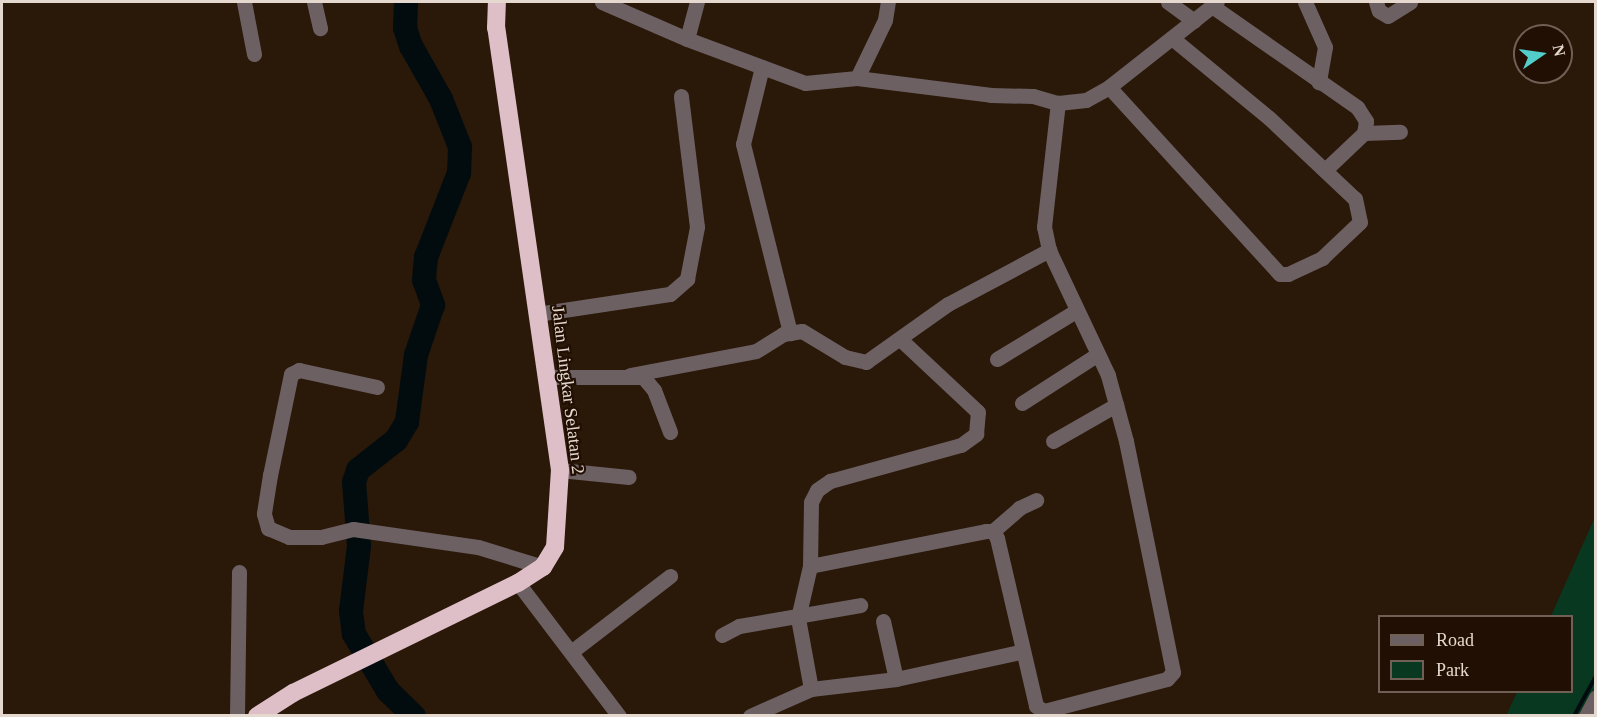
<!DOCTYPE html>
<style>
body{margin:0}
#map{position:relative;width:1597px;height:717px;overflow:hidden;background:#2a1809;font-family:"Times New Roman",serif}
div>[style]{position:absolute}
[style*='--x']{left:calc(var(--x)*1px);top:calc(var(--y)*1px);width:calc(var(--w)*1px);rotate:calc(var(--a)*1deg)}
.green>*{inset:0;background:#08381f}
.stream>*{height:4px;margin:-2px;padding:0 2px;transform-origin:2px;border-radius:2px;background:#020c0f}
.river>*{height:24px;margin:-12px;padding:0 12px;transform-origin:12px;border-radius:12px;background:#020c0f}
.minor>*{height:15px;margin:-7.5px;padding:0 7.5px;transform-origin:7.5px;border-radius:7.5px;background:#6c6063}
.highway>*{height:18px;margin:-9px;padding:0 9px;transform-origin:9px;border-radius:9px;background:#debec7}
span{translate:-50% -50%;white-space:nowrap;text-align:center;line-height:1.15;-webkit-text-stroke:4.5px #200f02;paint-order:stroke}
.street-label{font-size:18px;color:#e5d8cf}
.frame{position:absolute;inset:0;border:3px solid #e5d8cf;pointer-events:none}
.legend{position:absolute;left:1378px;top:615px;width:195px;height:78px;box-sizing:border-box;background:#200f02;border:2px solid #6f5f54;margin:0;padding:8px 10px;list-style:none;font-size:18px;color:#e5d8cf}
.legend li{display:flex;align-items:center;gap:12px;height:30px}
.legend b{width:30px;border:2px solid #6f5f54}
.north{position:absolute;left:1513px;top:24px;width:60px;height:60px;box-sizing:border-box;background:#200f02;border:2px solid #6f5f54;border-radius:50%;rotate:77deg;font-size:16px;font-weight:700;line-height:24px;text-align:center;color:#e5d8cf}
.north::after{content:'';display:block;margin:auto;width:21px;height:27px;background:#53cdca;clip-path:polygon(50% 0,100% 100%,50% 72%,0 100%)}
</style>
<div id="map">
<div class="green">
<i style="clip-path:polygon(1595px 517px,1595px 715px,1506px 716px,1517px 692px,1572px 692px,1572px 616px,1551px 616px)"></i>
</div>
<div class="stream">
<i style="--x:1574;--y:716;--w:46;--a:-61.2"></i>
</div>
<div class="river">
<i style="--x:406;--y:2;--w:26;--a:92"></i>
<i style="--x:405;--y:28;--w:19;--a:72"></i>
<i style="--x:411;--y:46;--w:61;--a:60.5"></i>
<i style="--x:441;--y:99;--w:52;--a:68.4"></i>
<i style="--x:460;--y:147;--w:26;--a:92"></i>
<i style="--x:459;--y:173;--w:90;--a:111.4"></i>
<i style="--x:426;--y:257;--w:23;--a:95"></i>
<i style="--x:424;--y:280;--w:27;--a:70"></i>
<i style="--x:433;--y:305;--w:53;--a:108.8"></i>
<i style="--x:416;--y:355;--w:68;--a:97.7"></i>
<i style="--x:407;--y:422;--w:21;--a:121"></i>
<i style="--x:396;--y:440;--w:48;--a:141.7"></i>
<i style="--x:358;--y:470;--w:13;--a:108"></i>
<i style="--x:354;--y:482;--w:64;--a:85.5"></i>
<i style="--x:359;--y:546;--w:65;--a:97"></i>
<i style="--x:351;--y:611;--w:23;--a:83"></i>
<i style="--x:354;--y:634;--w:66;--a:59.2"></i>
<i style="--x:388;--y:691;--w:36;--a:44"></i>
</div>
<div class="minor">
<i style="--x:244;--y:2;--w:53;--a:79.1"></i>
<i style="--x:314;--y:2;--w:27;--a:77"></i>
<i style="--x:602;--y:2;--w:93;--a:23.5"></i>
<i style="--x:687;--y:39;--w:126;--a:20.4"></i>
<i style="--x:805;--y:83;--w:52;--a:-5.5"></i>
<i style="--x:857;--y:78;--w:135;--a:7.2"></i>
<i style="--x:991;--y:95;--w:42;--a:1.4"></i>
<i style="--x:1033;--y:96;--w:26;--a:16"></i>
<i style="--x:1058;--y:103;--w:28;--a:-6"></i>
<i style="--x:1086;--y:100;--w:26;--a:-29"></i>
<i style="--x:1109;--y:87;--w:137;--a:-38.2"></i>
<i style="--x:1168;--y:2;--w:32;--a:36"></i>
<i style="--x:1305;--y:2;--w:49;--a:66"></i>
<i style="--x:1325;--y:47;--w:36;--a:100"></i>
<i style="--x:1376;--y:2;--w:9;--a:72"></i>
<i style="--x:1379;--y:11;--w:10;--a:29"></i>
<i style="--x:1388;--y:16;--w:26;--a:-32"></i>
<i style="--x:1212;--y:6;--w:177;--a:34.9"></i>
<i style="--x:1357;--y:107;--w:17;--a:57"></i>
<i style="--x:1366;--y:121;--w:12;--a:99"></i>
<i style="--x:687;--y:39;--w:38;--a:-75"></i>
<i style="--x:762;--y:67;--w:79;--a:103.9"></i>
<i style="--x:743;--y:144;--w:195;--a:76"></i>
<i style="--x:857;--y:78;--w:64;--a:-64.2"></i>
<i style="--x:885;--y:20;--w:18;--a:-81"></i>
<i style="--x:1109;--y:87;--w:253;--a:47.6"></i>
<i style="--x:1280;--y:274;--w:8;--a:0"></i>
<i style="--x:1288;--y:274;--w:38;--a:-25"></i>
<i style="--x:1322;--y:258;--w:52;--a:-43.5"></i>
<i style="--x:1360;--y:222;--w:24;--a:-102"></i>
<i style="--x:1355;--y:199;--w:118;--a:-136.7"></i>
<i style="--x:1269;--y:118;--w:126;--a:-140.5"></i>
<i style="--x:1325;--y:170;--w:54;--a:-43.5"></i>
<i style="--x:1364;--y:133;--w:36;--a:-2"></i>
<i style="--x:537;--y:314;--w:134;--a:-8.6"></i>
<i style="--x:670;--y:294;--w:23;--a:-41"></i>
<i style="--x:687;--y:279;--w:53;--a:-79.1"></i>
<i style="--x:697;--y:227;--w:132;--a:-97"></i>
<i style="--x:997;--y:359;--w:92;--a:-31.3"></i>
<i style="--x:630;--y:375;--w:128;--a:-10.8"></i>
<i style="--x:756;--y:351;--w:32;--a:-32"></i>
<i style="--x:783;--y:334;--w:19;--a:-9"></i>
<i style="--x:802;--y:331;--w:50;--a:31.2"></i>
<i style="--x:845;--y:357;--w:22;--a:13"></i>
<i style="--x:866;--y:362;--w:100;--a:-35.3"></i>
<i style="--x:948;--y:304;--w:115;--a:-28.1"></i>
<i style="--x:546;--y:377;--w:97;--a:0"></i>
<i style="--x:643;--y:377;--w:17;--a:50"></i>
<i style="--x:654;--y:390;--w:45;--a:69.1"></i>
<i style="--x:377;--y:387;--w:80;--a:-167.7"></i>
<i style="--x:299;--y:370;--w:9;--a:153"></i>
<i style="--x:291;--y:374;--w:103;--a:101.7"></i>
<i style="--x:270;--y:475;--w:39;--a:99"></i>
<i style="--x:264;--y:514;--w:15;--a:74"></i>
<i style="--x:268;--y:528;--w:23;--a:23"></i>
<i style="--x:289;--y:537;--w:32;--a:0"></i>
<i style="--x:321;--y:537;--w:33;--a:-14"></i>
<i style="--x:353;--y:529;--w:126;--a:8.2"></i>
<i style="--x:478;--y:547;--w:68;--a:17.1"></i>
<i style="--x:1022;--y:403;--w:90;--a:-32.8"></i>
<i style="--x:1053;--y:441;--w:73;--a:-29.7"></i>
<i style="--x:560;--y:470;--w:69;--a:5.8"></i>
<i style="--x:993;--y:531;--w:35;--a:-41"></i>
<i style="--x:1019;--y:508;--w:19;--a:-25"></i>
<i style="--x:810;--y:566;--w:64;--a:-89.1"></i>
<i style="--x:811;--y:502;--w:13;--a:-63"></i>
<i style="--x:817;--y:490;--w:16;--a:-35"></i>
<i style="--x:830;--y:481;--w:136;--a:-15.4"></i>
<i style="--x:961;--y:445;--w:19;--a:-36"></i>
<i style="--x:976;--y:434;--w:22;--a:-85"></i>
<i style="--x:978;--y:412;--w:107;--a:-136.9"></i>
<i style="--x:518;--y:583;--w:167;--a:52.8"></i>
<i style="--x:883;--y:621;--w:59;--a:77.4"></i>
<i style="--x:896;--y:679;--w:127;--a:-12.3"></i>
<i style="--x:722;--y:635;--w:19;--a:-28"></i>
<i style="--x:739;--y:626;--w:123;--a:-9.8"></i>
<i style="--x:571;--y:652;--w:125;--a:-37.5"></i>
<i style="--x:811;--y:689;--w:86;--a:-6.7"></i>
<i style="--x:237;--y:716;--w:144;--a:-89.2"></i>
<i style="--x:750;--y:716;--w:67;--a:-23.9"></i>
<i style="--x:811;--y:689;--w:72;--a:-100.4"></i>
<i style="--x:798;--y:618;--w:53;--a:-77"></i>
<i style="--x:810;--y:566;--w:179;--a:-11.2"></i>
<i style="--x:986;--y:531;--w:7;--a:0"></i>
<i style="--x:993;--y:531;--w:8;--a:60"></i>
<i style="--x:997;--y:538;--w:172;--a:76.9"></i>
<i style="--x:1036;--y:706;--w:9;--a:32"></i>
<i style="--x:1044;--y:711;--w:127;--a:-14.6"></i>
<i style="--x:1167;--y:679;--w:9;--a:-49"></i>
<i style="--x:1173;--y:672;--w:236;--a:-101.5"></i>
<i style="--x:1126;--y:441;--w:68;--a:-105.3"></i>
<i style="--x:1108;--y:375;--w:138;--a:-115.3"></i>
<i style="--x:1049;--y:250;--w:24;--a:-102"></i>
<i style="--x:1044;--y:227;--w:125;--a:-83.6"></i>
<i style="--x:1586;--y:716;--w:21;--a:-62"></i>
</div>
<div class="highway">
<i style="--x:257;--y:716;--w:43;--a:-32.6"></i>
<i style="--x:293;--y:693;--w:250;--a:-26.1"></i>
<i style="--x:518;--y:583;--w:30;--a:-33"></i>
<i style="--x:543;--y:567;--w:23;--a:-59"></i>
<i style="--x:555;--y:547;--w:77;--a:-86.3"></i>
<i style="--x:560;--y:470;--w:447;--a:-98.2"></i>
<i style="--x:496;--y:28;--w:26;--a:-88"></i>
</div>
<div class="street-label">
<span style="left:568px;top:390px;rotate:83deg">Jalan Lingkar Selatan 2</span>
</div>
<div class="frame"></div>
<ul class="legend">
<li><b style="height:8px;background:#6c6063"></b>Road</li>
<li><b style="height:16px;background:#08381f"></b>Park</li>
</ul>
<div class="north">N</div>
</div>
